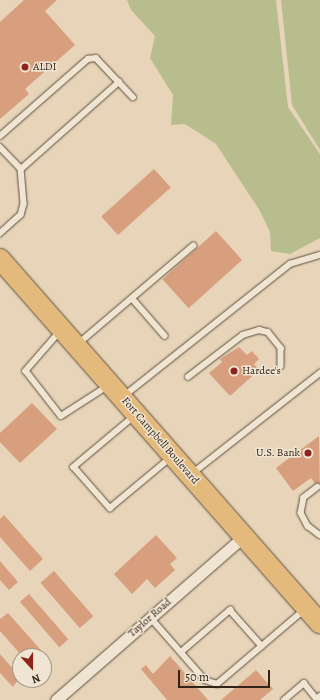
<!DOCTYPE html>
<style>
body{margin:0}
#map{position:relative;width:320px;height:700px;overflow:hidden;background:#e8d5b9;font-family:Alegreya,serif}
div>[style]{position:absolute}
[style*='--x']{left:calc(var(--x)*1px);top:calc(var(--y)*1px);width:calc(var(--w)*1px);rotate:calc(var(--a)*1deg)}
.green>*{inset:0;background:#b8bd8e}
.building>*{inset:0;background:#d79f7e;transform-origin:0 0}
.roads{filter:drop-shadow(0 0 1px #5f5040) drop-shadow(0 0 1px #5f5040)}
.lane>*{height:5.5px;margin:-2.75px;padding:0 2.75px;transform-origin:2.75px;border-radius:2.75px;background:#f0e4d2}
.street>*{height:11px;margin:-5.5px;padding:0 5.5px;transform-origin:5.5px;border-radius:5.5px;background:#f0e4d2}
.highway>*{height:20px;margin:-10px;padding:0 10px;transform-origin:10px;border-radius:10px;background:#e4ba7c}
.dots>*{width:11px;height:11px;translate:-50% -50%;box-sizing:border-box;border:2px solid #f0e4d2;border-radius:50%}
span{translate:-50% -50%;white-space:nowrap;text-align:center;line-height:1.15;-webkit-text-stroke:3px #f0e4d2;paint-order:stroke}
.poi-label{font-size:11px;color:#312318}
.left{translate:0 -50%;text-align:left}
.right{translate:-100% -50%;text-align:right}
.street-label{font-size:11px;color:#312318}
.north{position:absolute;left:12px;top:648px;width:40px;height:40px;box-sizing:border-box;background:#f0e4d2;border:1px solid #a49788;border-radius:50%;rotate:159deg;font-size:11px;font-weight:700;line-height:16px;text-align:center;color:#312318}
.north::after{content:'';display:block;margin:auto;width:14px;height:18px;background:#8f2418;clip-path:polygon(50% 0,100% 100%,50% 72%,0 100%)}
.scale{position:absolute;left:178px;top:670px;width:92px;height:18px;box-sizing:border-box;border:2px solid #312318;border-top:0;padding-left:5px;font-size:12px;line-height:14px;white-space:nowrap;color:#312318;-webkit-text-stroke:3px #f0e4d2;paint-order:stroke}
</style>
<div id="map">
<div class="green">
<i style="clip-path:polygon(127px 0,276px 0,288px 107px,320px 154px,320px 238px,290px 254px,271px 251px,270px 232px,260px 211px,216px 144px,185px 124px,171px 125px,173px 95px,150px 58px,155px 36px,131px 10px)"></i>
<i style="clip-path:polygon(281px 0,320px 0,320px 150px,292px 105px)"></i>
</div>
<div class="building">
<i style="clip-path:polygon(24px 0,57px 0,45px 11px,75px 45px,25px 89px,29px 94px,0 119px,0 22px)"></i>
<i style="left:154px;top:169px;width:25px;height:71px;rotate:48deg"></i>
<i style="left:216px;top:231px;width:39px;height:72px;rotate:48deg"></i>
<i style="clip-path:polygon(239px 347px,247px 355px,252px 351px,259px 359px,254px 364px,259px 370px,230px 396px,209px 373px,222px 362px,220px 359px)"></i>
<i style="clip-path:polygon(32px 403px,57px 429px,20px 463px,0 442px,0 433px)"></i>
<i style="clip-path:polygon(319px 436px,320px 490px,311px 478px,293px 491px,276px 468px)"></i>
<i style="clip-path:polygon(4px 515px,43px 559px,30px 571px,0 537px,0 519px)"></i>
<i style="clip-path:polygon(156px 535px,177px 558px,170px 564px,175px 570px,155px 588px,147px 579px,132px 594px,114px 574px)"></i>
<i style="clip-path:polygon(0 561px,18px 582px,9px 590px,0 580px)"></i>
<i style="left:54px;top:571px;width:60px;height:18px;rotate:49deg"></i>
<i style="left:29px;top:594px;width:60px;height:12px;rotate:49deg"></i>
<i style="clip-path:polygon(8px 613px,47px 657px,44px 660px,44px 656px,22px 656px,0 631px,0 619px)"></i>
<i style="clip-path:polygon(0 654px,20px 677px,13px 687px,0 673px)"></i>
<i style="clip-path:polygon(170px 656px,208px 700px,167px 700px,141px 669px,146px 665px,153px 674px)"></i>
<i style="clip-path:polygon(256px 670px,273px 689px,260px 700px,221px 700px)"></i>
</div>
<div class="roads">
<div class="lane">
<i style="--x:0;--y:136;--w:117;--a:-41.2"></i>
<i style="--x:88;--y:59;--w:8;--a:-7"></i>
<i style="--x:96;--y:58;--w:54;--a:46.5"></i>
<i style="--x:0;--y:147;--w:30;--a:46"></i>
<i style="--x:21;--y:169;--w:35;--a:85"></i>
<i style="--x:24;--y:204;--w:11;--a:105"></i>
<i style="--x:21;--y:215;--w:28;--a:138"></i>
<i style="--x:21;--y:169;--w:131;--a:-41.6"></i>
<i style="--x:132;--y:298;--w:50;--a:49"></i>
<i style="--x:60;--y:332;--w:52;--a:131.1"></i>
<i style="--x:26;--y:371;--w:57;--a:52.1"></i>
<i style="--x:61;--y:416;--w:54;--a:-32.8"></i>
<i style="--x:79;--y:343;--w:150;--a:-40.4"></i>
<i style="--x:188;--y:377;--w:69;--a:-37.4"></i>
<i style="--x:243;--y:335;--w:17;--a:-17"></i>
<i style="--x:259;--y:330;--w:9;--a:13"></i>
<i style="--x:268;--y:332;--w:21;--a:51"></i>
<i style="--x:281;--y:348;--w:18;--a:90"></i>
<i style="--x:124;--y:396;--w:212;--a:-38.5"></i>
<i style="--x:290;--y:264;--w:31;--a:-17"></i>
<i style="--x:135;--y:416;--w:80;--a:140.1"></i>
<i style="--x:74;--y:467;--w:55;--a:48.7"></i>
<i style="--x:110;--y:508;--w:78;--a:-39.8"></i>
<i style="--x:193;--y:473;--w:162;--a:-38.2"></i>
<i style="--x:318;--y:487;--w:18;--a:142"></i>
<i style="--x:304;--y:498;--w:15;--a:101"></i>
<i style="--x:301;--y:513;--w:15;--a:62"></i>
<i style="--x:308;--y:526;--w:15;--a:37"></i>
<i style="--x:151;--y:618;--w:82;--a:48.9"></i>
<i style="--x:205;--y:680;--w:13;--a:18"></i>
<i style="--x:217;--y:684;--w:116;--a:-40.4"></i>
<i style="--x:181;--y:652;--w:65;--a:-40.6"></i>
<i style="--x:230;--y:610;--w:48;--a:48.4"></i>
<i style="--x:284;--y:700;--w:26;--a:-40"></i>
<i style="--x:304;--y:683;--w:21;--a:51"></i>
<i style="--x:317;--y:699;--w:4;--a:-45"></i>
</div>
<div class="street">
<i style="--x:56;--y:700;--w:249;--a:-41.1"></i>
</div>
<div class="highway">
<i style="--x:0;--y:259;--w:485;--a:48.7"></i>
</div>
</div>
<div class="dots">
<i style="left:25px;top:67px;background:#8f2418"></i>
<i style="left:234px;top:371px;background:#8f2418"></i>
<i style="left:308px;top:453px;background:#8f2418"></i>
</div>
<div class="poi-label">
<span class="left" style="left:33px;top:67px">ALDI</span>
<span class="left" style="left:242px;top:371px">Hardee's</span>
<span class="right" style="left:300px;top:453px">U.S. Bank</span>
</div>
<div class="street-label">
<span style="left:160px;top:441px;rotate:49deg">Fort Campbell Boulevard</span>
<span style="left:150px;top:618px;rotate:-41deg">Taylor Road</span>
</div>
<div class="north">N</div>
<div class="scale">50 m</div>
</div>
